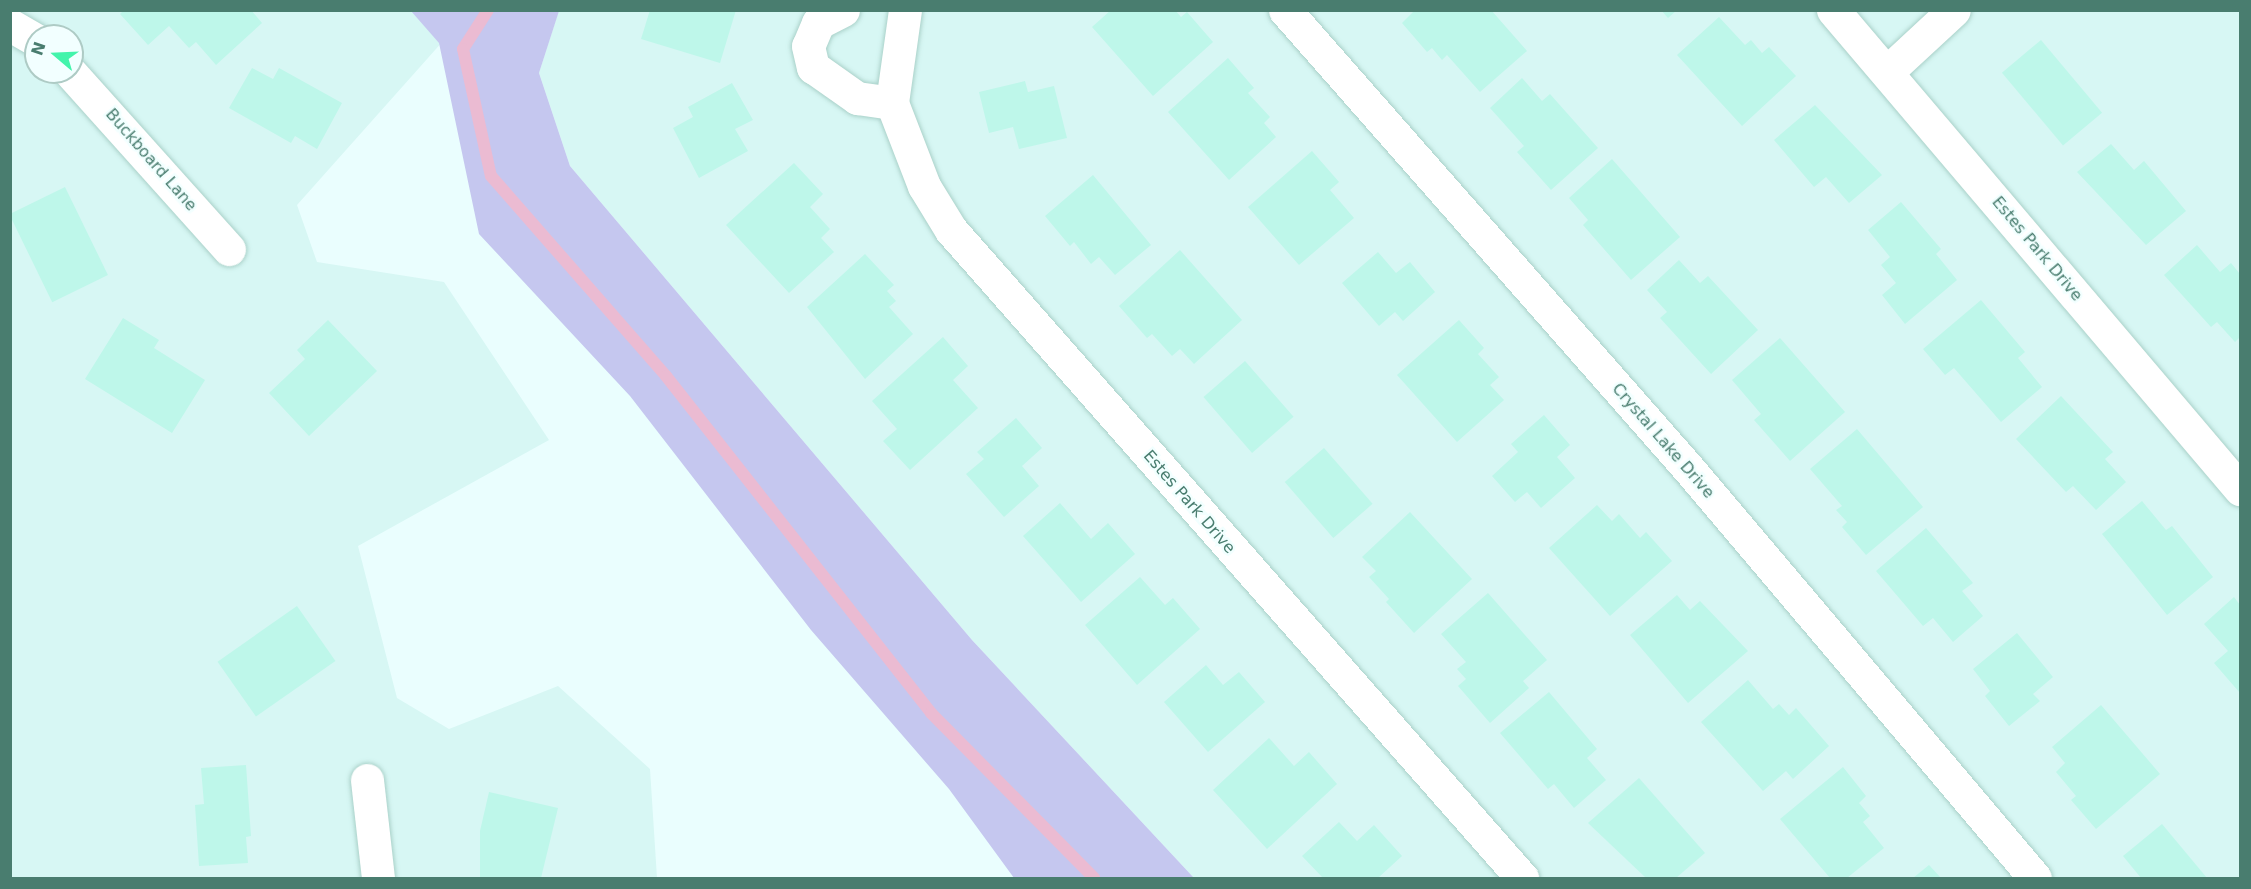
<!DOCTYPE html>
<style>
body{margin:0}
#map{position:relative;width:2251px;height:889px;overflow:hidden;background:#eafefe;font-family:"DejaVu Sans",sans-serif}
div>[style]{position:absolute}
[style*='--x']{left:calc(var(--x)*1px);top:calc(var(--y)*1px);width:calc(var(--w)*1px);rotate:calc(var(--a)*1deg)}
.residential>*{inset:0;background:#d7f7f4}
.green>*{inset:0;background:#c5c7ef}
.stream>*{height:12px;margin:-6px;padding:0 6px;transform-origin:6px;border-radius:6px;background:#ebbbd2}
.building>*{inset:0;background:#bef7ea;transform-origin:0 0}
.roads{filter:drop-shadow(0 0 2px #aad1c9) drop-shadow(0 0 2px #aad1c9)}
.minor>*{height:33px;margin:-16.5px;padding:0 16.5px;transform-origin:16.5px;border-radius:16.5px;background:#fff}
span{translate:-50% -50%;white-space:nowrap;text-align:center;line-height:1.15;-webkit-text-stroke:5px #f2ffff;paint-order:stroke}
.street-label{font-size:16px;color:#497d6f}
.frame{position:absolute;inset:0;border:12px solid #497d6f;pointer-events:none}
.north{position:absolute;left:24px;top:24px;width:60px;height:60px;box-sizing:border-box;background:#f2ffff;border:2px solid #aecbc5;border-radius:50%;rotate:289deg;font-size:16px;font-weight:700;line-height:24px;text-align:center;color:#497d6f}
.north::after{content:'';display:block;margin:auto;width:21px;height:27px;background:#43f4ab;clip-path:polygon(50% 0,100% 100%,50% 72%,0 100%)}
</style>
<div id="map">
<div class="residential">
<i style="clip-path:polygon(evenodd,434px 10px,452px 31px,297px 205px,317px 262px,444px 282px,549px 440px,358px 546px,397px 698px,449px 729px,558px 686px,650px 769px,657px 878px,11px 878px,10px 11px,434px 10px,36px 36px,72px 36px,72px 72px,36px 72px,36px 36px)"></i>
<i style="clip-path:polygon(559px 10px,2240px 11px,2240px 878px,1194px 878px,972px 640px,570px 166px,539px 73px)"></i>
</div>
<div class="green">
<i style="clip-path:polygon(411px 11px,559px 11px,539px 73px,570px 166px,972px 640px,1194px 878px,1014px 878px,949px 789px,811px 630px,630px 396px,479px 234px,439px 43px)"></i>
</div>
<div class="stream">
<i style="--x:488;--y:10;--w:46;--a:122.7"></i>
<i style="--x:463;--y:49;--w:130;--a:77.6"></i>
<i style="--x:491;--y:176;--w:266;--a:48.8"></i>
<i style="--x:666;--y:376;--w:429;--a:51.8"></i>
<i style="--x:931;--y:713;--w:232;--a:45.3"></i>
</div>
<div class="building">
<i style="clip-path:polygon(124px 10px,251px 10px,262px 23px,216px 65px,196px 42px,189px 48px,169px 26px,148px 45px,120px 14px)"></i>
<i style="clip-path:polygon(650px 10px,736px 10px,720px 63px,641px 39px)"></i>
<i style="clip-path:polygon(1111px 10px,1175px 10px,1181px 17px,1187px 12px,1213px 42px,1153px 96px,1092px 27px)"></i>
<i style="clip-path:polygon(1415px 10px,1491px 10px,1527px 51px,1480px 92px,1447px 55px,1442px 60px,1432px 48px,1427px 52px,1402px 23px)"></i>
<i style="clip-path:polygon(1661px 10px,1677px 10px,1668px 18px)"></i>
<i style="clip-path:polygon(1719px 17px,1745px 45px,1751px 40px,1762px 53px,1769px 47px,1796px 76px,1742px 126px,1677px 55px)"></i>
<i style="left:2041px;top:40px;width:95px;height:51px;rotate:50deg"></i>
<i style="clip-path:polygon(1228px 58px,1254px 88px,1248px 93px,1270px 117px,1264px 123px,1276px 137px,1229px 180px,1168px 112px)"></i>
<i style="clip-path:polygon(252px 68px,273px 79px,279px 68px,342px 103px,317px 149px,295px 136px,291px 143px,229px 108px)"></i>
<i style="clip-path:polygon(1522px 78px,1542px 101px,1550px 94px,1598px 148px,1551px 190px,1517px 152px,1524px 146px,1490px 108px)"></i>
<i style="clip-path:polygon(1025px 81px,1028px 92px,1054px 86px,1067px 138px,1019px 149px,1013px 127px,989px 133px,979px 92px)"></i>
<i style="clip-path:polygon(732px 83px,753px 120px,735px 129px,748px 151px,699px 178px,673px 128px,693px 117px,688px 107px)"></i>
<i style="clip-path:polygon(1815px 105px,1882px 175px,1849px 203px,1826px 177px,1814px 187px,1774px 140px)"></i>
<i style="clip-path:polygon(2111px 144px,2134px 170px,2144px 161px,2186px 211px,2146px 245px,2077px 172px)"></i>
<i style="clip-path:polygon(1312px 151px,1339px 182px,1330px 190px,1354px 218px,1299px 265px,1248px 207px)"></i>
<i style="clip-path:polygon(1612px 159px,1680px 237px,1631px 280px,1583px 225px,1588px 220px,1569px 198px)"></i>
<i style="clip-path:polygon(794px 163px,823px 194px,810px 207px,830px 229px,821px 238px,834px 252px,789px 293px,726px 225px)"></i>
<i style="clip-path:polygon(1093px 175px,1151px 245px,1115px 275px,1099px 257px,1091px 264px,1074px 242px,1070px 246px,1045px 216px)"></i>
<i style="left:65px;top:187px;width:98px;height:62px;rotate:64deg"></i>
<i style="clip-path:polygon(1901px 202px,1941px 249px,1936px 254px,1957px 280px,1905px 324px,1882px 295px,1896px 283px,1881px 265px,1890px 257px,1868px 230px)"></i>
<i style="clip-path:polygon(2197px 245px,2220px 272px,2231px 263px,2240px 274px,2240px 337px,2235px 342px,2217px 322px,2211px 327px,2164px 275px)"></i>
<i style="clip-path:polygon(1180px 250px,1242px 320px,1194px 364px,1180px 349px,1172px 356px,1152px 334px,1147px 338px,1119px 306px)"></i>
<i style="clip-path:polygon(1378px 252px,1396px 273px,1410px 262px,1435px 292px,1403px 321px,1395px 312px,1379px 326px,1342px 283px)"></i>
<i style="clip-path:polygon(865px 254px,894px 285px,887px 291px,896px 301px,889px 307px,913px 334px,865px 379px,807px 307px)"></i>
<i style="clip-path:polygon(1679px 260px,1700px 283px,1708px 276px,1758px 330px,1711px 374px,1660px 318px,1667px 312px,1647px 290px)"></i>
<i style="clip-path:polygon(1981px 300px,2025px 352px,2018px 358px,2042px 387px,2001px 422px,1954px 368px,1945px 375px,1923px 349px)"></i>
<i style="clip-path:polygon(123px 318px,159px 340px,154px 348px,205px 380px,172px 433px,85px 379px)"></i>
<i style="clip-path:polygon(328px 320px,377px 371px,309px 436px,269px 393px,305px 359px,297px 350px)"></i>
<i style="clip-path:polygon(1459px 320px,1484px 348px,1478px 354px,1499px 377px,1490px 385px,1504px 400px,1457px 442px,1397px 375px)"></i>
<i style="clip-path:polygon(943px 337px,968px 366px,953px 380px,978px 408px,910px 470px,883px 441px,897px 429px,872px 401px)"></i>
<i style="clip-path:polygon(1780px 338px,1845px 412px,1790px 461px,1754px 420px,1761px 414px,1732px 380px)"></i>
<i style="left:1245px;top:361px;width:74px;height:55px;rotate:49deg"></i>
<i style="clip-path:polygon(2061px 396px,2113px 452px,2105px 459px,2126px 482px,2096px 510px,2073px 486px,2066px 492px,2016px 439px)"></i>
<i style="clip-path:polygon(1544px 415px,1570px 445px,1557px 457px,1575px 478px,1541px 508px,1527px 492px,1515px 502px,1492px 476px,1518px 452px,1511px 444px)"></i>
<i style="clip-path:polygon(1016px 418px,1042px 448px,1022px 466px,1039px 486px,1004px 517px,966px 474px,984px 459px,977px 452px)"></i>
<i style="clip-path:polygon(1857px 429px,1923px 507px,1866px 555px,1842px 527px,1847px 522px,1836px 510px,1842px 506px,1810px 469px)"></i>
<i style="left:1324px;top:448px;width:74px;height:52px;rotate:49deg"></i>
<i style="clip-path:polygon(2142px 501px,2166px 530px,2172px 526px,2213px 577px,2167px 615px,2102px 534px)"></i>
<i style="clip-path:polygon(1060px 503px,1091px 539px,1108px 523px,1135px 554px,1081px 602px,1023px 536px)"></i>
<i style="clip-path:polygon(1597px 505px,1612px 521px,1619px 514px,1640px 538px,1646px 532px,1672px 561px,1610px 616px,1549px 548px)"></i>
<i style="clip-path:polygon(1410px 512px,1472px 579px,1414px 633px,1386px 602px,1389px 599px,1369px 577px,1376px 571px,1362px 557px)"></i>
<i style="clip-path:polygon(1926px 528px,1973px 583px,1962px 591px,1983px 616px,1953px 642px,1933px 618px,1923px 626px,1876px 571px)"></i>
<i style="clip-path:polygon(1140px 577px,1165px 605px,1173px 598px,1200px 629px,1137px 685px,1085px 625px)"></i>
<i style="clip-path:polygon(1488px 593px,1547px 660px,1523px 681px,1529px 688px,1490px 723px,1458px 686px,1466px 679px,1457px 669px,1466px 662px,1441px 634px)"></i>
<i style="clip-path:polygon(1677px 595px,1690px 610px,1700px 601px,1748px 651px,1688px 703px,1630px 635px)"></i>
<i style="clip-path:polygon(2234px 597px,2240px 605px,2240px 693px,2214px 663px,2228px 651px,2204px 624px)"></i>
<i style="left:297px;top:606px;width:67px;height:97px;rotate:55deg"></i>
<i style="clip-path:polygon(2017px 633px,2053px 677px,2033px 694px,2040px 701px,2009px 726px,1985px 696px,1990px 691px,1973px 669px)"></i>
<i style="clip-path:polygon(1206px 665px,1223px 685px,1239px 672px,1265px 702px,1208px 752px,1164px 702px)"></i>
<i style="clip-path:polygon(1748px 680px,1773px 709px,1779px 704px,1789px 715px,1796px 708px,1829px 746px,1793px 779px,1786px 771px,1763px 791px,1701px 722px)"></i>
<i style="clip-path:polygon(1549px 692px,1597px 749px,1587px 758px,1606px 780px,1574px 808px,1554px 784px,1548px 789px,1500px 733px)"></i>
<i style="clip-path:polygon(2101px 705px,2160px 774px,2096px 829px,2071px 800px,2076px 796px,2056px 772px,2065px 763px,2052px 747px)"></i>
<i style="clip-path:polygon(1269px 738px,1294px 766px,1309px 752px,1337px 784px,1267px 849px,1213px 790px)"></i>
<i style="clip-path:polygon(246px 765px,251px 836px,246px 837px,248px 863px,199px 866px,195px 805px,204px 804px,201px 768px)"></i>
<i style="clip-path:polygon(1843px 767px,1866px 796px,1859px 803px,1870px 816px,1863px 822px,1884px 848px,1847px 878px,1830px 878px,1780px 819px)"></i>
<i style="clip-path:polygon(1639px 778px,1705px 853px,1676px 878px,1646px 878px,1588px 823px)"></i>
<i style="clip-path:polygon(489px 792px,558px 808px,541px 878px,480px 878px,480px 831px)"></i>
<i style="clip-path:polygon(1339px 822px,1357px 841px,1374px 825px,1402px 856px,1378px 878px,1323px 878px,1302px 856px)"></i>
<i style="clip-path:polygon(2162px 824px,2207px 878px,2141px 878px,2123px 856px)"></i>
<i style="clip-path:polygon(1929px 865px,1941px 878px,1913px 878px)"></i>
</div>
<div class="roads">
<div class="minor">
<i style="--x:843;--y:10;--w:28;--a:153"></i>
<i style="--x:818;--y:23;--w:25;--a:113"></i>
<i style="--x:808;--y:46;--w:22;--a:77"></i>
<i style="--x:813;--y:67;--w:54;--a:35.2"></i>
<i style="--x:857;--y:98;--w:35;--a:8"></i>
<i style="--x:905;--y:10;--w:94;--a:98"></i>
<i style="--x:892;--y:103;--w:89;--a:68.9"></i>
<i style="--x:924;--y:186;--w:52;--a:58.5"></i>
<i style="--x:951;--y:230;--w:864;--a:48.61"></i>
<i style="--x:1285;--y:10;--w:610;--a:48.66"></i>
<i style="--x:1688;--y:468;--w:537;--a:49.76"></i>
<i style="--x:1833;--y:10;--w:629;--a:49.65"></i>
<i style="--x:10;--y:25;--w:30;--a:30"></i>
<i style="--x:70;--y:72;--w:238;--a:48.1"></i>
<i style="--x:1887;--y:72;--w:91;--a:-42.8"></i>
<i style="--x:367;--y:780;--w:99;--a:83.6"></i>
</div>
</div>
<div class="street-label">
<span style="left:151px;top:160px;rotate:49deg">Buckboard Lane</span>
<span style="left:2037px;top:249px;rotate:50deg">Estes Park Drive</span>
<span style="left:1663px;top:441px;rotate:49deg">Crystal Lake Drive</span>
<span style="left:1189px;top:502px;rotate:49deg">Estes Park Drive</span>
</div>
<div class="frame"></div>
<div class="north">N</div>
</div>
